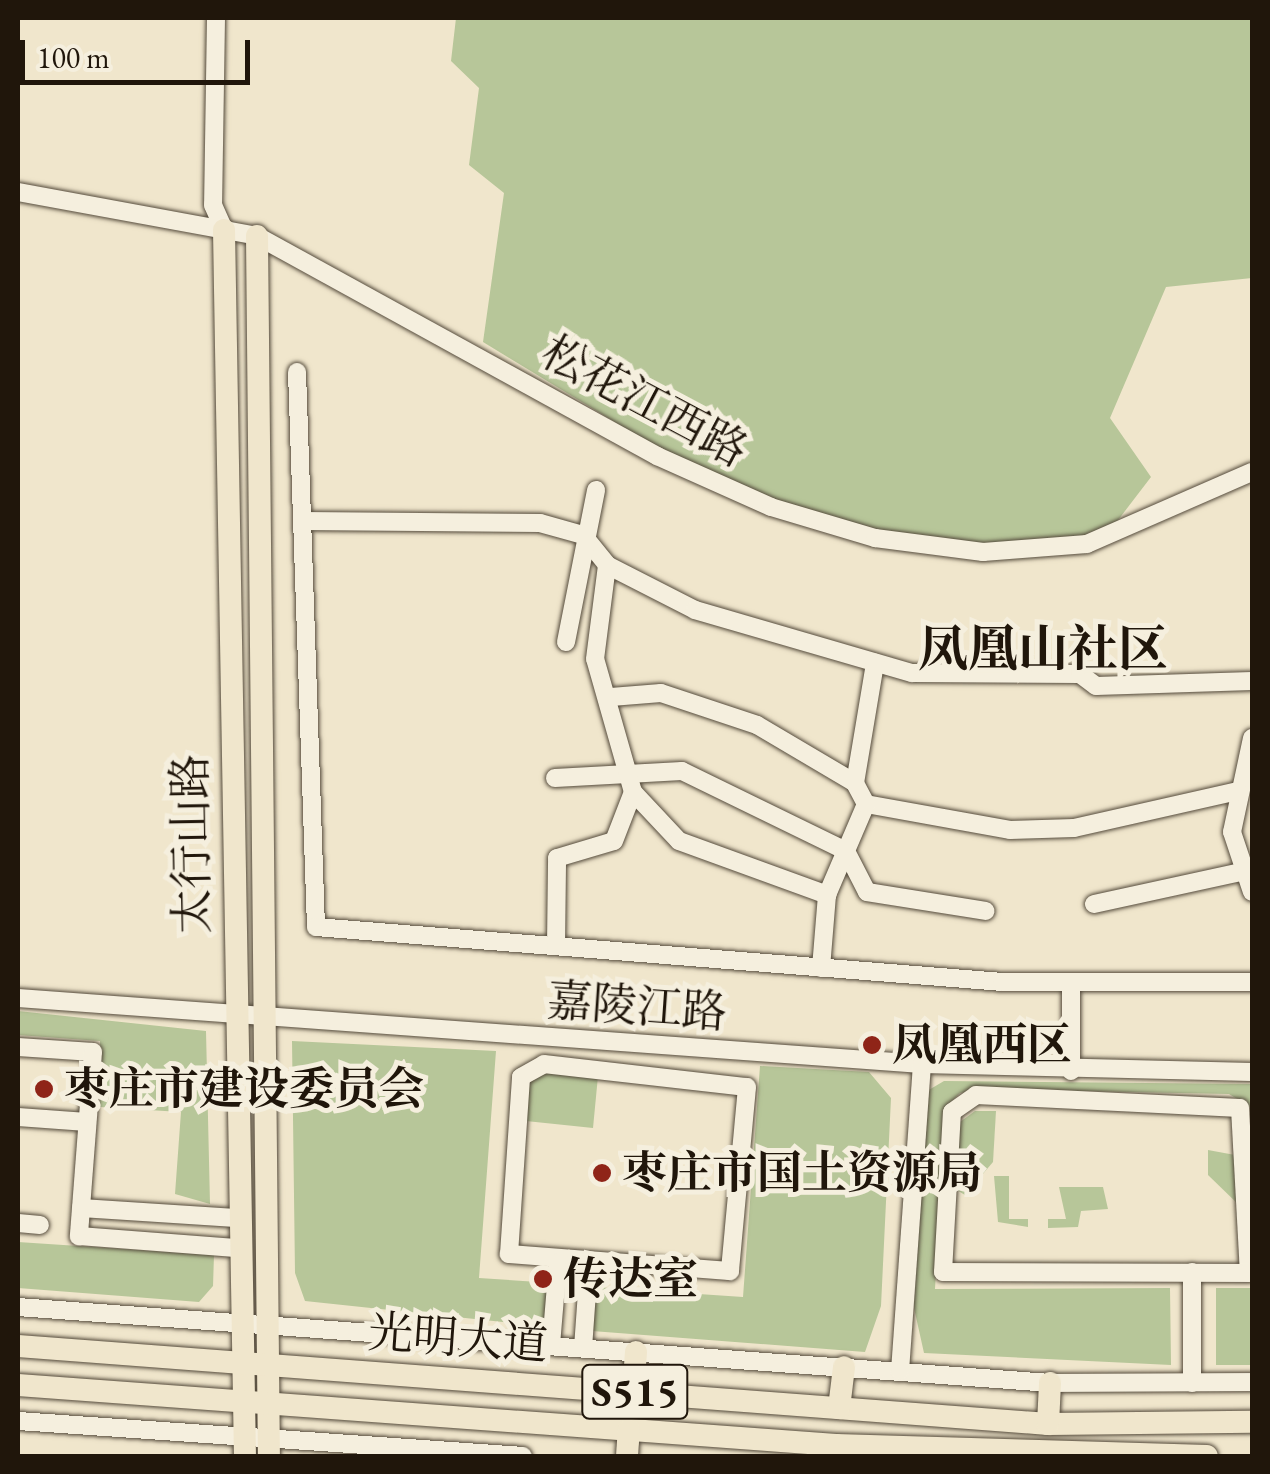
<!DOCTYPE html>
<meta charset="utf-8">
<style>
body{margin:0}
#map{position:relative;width:1270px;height:1474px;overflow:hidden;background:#f0e6cc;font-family:"EB Garamond","Noto Serif SC",serif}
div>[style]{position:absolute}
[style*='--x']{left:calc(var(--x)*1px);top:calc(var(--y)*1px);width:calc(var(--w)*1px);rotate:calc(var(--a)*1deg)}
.green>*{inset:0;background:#b7c699;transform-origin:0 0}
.roads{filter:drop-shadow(0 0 2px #544a3b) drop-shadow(0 0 2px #544a3b)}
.minor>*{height:18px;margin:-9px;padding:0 9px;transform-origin:9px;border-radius:9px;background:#f5efde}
.major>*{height:22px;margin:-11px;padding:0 11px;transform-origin:11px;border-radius:11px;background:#f0e6cc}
.dots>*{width:28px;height:28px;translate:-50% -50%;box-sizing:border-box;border:5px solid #f5efde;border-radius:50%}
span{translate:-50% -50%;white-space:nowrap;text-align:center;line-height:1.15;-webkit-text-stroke:10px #f5efde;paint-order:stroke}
.shield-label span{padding:2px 8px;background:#f5efde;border:2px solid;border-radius:8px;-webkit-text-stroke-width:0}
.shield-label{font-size:42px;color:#20160b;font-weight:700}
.street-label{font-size:45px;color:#20160b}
.poi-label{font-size:45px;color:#20160b;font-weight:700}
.left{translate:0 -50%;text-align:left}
.quarter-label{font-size:50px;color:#20160b;font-weight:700}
.frame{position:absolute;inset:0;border:20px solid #20160b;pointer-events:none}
.scale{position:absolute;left:20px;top:40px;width:230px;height:45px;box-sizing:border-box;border:5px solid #20160b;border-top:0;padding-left:12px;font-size:30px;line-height:35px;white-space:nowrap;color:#20160b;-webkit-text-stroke:8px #f5efde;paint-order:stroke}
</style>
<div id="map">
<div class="green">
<i style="clip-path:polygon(456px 18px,1252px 18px,1252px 278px,1166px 287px,1110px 418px,1151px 477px,1112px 528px,1036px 548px,907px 538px,778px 501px,666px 453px,483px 342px,504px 193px,469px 165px,479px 88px,451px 61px)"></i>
<i style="clip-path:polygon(18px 1011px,206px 1031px,210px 1204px,175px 1194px,181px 1112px,100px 1107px,100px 1041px,18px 1035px)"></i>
<i style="clip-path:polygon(292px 1041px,496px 1051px,479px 1278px,553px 1283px,550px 1327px,305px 1301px,295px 1273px)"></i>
<i style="clip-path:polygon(760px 1066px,869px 1072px,891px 1098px,881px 1306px,865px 1352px,592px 1331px,595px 1287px,743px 1297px)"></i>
<i style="clip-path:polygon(547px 1072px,598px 1076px,593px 1128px,526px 1121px,530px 1077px)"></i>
<i style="clip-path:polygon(944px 1081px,1252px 1084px,1252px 1108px,1229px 1094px,984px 1089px,960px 1093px,945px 1108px,935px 1289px,1170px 1288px,1171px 1365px,924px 1353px,910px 1290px,927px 1091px)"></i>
<i style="clip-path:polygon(975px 1111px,996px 1111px,993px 1162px,965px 1195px,955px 1189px,960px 1122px)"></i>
<i style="clip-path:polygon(1208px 1150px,1235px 1155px,1241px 1207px,1208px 1175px)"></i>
<i style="clip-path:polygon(994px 1176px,1009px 1176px,1009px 1219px,1028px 1219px,1028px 1227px,998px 1222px)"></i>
<i style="clip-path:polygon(1059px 1187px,1103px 1187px,1108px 1209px,1081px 1211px,1078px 1227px,1048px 1228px,1048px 1219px,1066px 1219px)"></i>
<i style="clip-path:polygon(18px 1242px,214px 1255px,213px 1286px,199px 1302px,18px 1288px)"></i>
<i style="left:1216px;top:1288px;width:36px;height:77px"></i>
</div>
<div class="roads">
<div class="minor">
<i style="--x:216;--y:18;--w:187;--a:90.9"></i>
<i style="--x:213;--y:205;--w:27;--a:66"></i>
<i style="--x:18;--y:192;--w:243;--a:10.4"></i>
<i style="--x:257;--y:236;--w:457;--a:28.8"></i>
<i style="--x:657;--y:456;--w:125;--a:24.1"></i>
<i style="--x:771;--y:507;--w:109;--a:16.6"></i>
<i style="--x:875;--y:538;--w:109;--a:7.4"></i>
<i style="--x:983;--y:552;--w:104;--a:-4.4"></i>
<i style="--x:1087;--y:544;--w:180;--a:-23.6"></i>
<i style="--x:297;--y:372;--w:555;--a:88.04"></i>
<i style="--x:316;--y:927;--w:688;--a:4.58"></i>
<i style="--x:1002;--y:982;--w:250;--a:0"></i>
<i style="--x:302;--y:521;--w:238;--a:0.5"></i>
<i style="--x:540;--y:523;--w:45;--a:15.6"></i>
<i style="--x:583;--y:535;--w:38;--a:51"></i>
<i style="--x:607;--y:565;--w:99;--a:27.1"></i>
<i style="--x:695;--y:610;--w:226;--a:16.2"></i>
<i style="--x:912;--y:673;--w:168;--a:0.3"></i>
<i style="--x:1080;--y:674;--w:20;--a:37"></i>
<i style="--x:1096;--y:686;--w:156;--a:-1.8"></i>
<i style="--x:566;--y:642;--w:155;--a:-78.8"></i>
<i style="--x:611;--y:697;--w:50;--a:-4.6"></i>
<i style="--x:661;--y:693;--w:101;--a:18.4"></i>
<i style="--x:757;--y:725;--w:114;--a:30.6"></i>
<i style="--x:1252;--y:738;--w:96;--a:102"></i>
<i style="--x:1232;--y:832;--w:63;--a:71.6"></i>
<i style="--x:555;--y:778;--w:127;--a:-3.2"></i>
<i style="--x:682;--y:771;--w:182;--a:26"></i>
<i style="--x:846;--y:851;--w:46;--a:62.9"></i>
<i style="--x:867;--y:892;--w:120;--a:9.1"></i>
<i style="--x:633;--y:792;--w:67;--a:46.8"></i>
<i style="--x:679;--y:841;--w:158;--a:20"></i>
<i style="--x:866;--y:804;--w:146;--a:10.2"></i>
<i style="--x:1010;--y:830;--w:64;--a:-1.8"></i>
<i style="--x:1074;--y:828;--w:168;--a:-12.7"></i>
<i style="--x:1094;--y:904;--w:155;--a:-12.3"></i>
<i style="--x:556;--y:946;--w:88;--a:-89.3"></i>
<i style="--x:557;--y:858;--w:59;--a:-16.6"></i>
<i style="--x:614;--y:841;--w:53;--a:-68.8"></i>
<i style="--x:633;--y:792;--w:138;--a:-105.9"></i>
<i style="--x:595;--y:659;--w:95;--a:-82.7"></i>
<i style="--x:821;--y:968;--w:73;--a:-85.3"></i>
<i style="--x:827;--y:895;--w:99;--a:-66.8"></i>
<i style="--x:866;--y:804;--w:24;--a:-118"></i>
<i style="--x:855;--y:783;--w:122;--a:-80.5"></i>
<i style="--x:18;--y:998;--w:906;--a:4.18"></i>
<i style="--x:922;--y:1064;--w:330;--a:1.4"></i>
<i style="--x:18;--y:1047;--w:75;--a:3.8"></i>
<i style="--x:93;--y:1052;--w:185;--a:94.4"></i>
<i style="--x:79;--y:1236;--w:157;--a:4.4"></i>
<i style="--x:544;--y:1064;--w:204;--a:6.5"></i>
<i style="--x:747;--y:1087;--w:185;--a:95.3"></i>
<i style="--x:730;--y:1271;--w:222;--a:-175.6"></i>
<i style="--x:509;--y:1254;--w:177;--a:-86.1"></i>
<i style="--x:521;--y:1077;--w:26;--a:-29"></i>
<i style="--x:1071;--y:1071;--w:87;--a:-90"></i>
<i style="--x:976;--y:1095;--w:264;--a:2.8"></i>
<i style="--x:1240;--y:1108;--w:165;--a:86.9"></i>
<i style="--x:1249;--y:1273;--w:306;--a:-179.8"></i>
<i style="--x:943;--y:1272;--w:160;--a:-86.8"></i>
<i style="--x:952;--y:1112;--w:29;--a:-35"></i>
<i style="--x:18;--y:1117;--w:69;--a:4.1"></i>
<i style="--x:81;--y:1208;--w:155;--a:3.7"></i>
<i style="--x:18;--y:1223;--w:22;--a:5"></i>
<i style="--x:1192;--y:1272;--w:111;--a:90"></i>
<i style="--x:18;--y:1307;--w:1035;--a:4.21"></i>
<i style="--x:1050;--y:1383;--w:202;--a:-0.3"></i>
<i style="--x:551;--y:1345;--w:83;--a:-85.2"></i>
<i style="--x:583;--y:1348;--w:84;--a:-85.9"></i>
<i style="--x:900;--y:1371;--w:308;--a:-85.9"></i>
<i style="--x:18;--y:1421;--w:506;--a:3.96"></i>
</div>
<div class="major">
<i style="--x:224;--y:230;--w:1226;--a:89.02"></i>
<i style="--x:257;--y:236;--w:1220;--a:89.44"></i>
<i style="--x:18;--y:1346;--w:1033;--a:4.33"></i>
<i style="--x:1048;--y:1424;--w:204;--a:-0.6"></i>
<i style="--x:18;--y:1385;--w:820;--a:4.2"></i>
<i style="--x:836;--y:1445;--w:371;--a:1.7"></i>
<i style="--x:633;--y:1392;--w:40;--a:-85.7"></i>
<i style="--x:839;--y:1408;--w:41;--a:-83"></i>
<i style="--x:1048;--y:1424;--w:41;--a:-87.2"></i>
<i style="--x:627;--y:1456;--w:26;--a:-86"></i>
</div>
</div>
<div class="dots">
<i style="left:872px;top:1045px;background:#8f2418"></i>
<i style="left:44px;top:1089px;background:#8f2418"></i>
<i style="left:602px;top:1173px;background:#8f2418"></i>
<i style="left:543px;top:1279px;background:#8f2418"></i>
</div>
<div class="shield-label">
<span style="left:635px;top:1392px">S515</span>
</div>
<div class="street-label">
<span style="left:645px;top:401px;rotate:28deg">松花江西路</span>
<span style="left:191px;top:844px;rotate:-91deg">太行山路</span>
<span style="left:637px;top:1006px;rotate:4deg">嘉陵江路</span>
<span style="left:458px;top:1338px;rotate:4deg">光明大道</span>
</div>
<div class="poi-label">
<span class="left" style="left:892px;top:1045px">凤凰西区</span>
<span class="left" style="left:64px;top:1089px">枣庄市建设委员会</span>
<span class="left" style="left:622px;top:1173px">枣庄市国土资源局</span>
<span class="left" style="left:563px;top:1279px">传达室</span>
</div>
<div class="quarter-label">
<span style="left:1043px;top:649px">凤凰山社区</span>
</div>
<div class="frame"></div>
<div class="scale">100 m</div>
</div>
